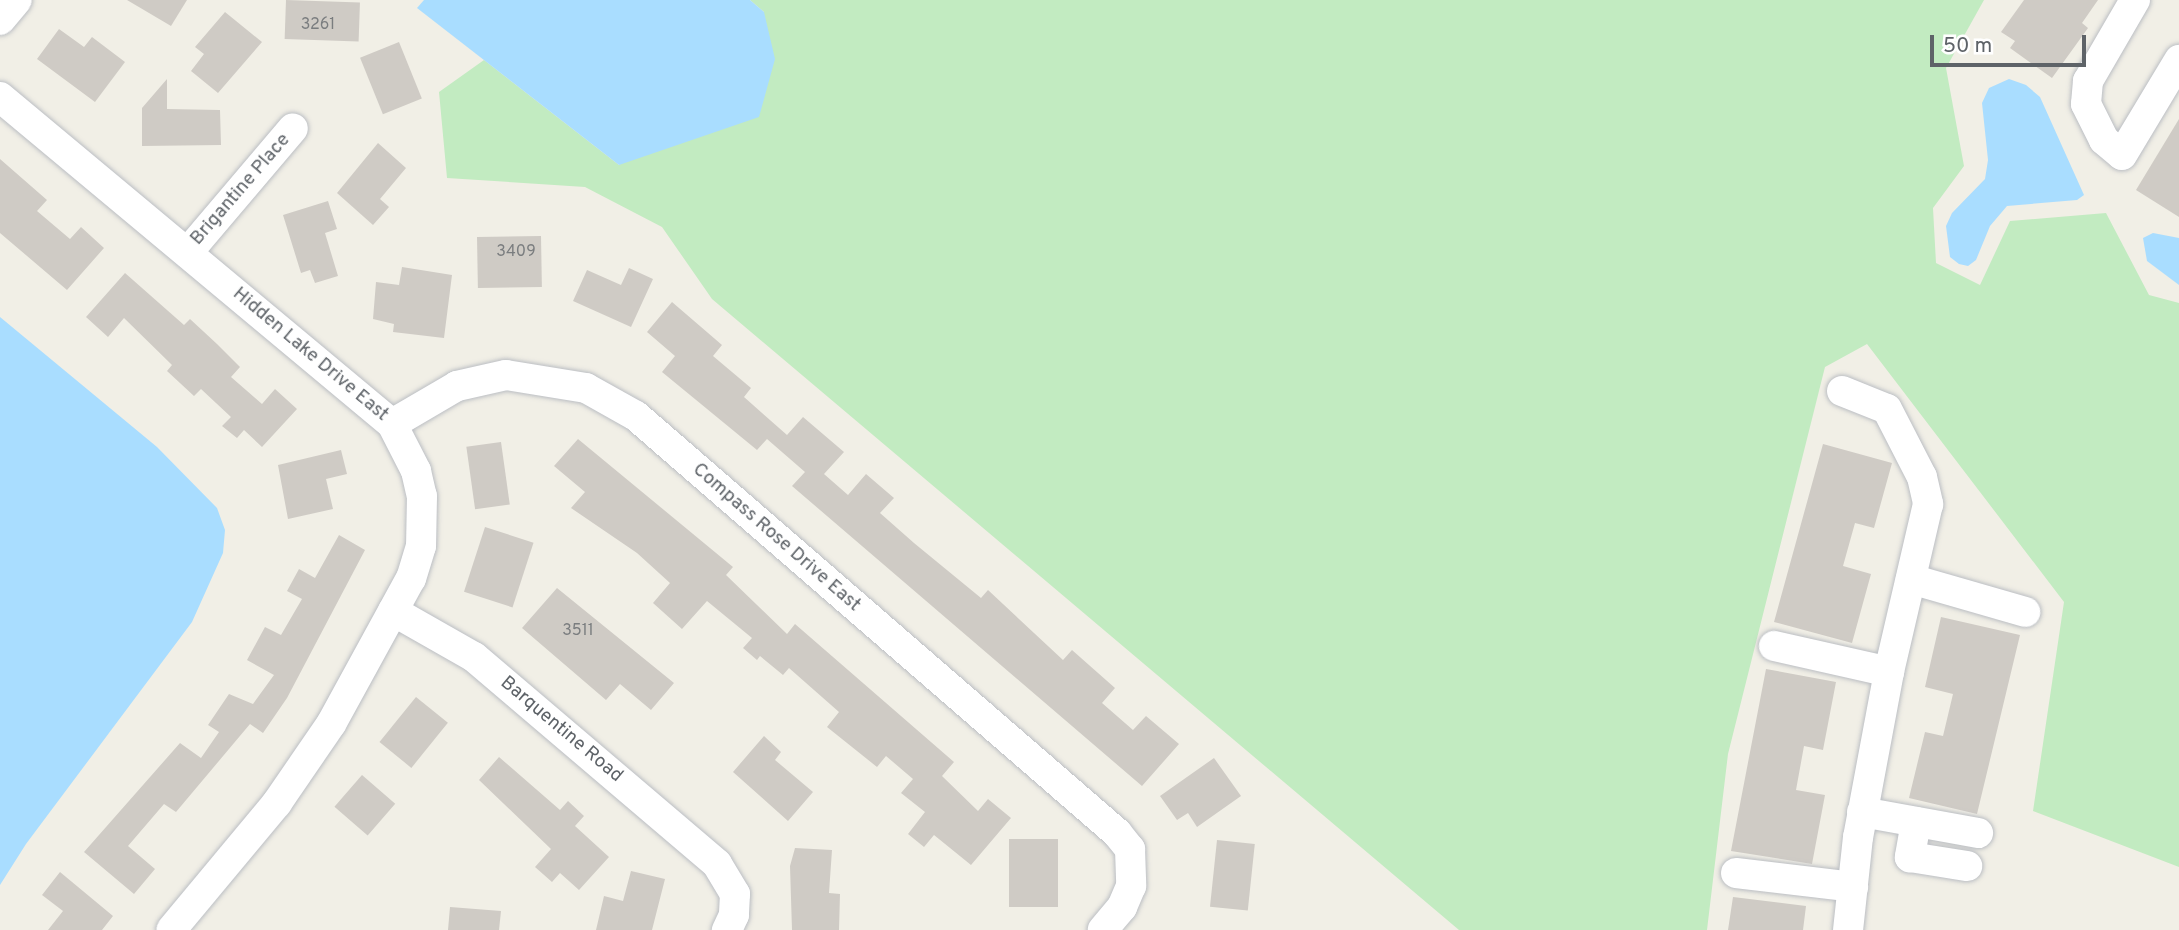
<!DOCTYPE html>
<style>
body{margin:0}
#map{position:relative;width:2179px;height:930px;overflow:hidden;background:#f1efe6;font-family:Overpass,sans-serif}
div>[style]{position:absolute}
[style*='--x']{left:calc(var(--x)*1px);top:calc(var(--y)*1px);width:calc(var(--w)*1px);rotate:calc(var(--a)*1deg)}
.green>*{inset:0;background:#c2ebc1}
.water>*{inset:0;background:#a9ddff}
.building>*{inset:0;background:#cfcbc5;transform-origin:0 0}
.roads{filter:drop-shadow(0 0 2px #bbbec3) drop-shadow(0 0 2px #bbbec3)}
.minor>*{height:30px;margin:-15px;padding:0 15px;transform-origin:15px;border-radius:15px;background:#fff}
span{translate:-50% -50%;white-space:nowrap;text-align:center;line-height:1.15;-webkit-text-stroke:5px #fff;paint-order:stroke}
.number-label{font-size:16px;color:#7a7d7f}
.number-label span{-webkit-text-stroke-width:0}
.street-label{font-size:19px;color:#5e6368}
.scale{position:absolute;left:1930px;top:35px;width:156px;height:32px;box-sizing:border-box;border:4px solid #5e6368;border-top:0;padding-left:9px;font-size:21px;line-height:24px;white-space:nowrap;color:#5e6368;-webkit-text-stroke:5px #fff;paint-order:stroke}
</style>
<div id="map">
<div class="green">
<i style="clip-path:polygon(750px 0,1984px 0,1946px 68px,1964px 166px,1933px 208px,1936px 263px,1980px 285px,2010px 221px,2106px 213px,2149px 295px,2179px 303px,2179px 867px,2033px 811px,2064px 602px,1867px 344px,1825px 367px,1728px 754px,1707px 930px,1459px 930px,712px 299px,662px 227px,585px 187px,447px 178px,439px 92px,484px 60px,619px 165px,764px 12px)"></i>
</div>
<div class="water">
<i style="clip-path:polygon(424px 0,750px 0,764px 12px,775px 59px,759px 117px,619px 165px,417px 8px)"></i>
<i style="clip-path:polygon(2009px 79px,2026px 85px,2040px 97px,2084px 195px,2077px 200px,2007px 206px,1990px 226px,1976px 260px,1968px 266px,1959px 264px,1950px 257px,1946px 226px,1952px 213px,1985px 179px,1988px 160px,1982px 103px,1989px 88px)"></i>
<i style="clip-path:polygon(2153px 233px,2179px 238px,2179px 285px,2147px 261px,2143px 238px)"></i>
<i style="clip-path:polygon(0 317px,157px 447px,217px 508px,225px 530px,223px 553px,192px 622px,26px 844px,0 885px)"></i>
</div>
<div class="building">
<i style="clip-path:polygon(127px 0,187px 0,171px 26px)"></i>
<i style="left:286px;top:0;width:74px;height:39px;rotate:2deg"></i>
<i style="clip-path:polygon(2024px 0,2098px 0,2082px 23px,2088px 28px,2052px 78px,2010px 48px,2015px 41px,2001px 32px)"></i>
<i style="clip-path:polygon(225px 12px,262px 42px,218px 93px,191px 71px,204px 54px,195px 47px)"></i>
<i style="clip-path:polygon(59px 29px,84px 47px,92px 37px,125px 62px,95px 102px,37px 59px)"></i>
<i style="left:399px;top:42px;width:61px;height:42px;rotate:68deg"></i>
<i style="clip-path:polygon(167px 79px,167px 109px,220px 110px,221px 145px,142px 146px,142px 108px)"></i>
<i style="clip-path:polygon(2179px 119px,2179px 217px,2136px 190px)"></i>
<i style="clip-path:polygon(378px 143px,406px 168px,380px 199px,389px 207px,373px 225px,337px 193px)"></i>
<i style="clip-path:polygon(0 159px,47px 200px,37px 211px,70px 239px,81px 227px,104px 248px,67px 290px,0 233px)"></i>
<i style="clip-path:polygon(328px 201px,337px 229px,325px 233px,338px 276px,315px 283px,310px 270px,301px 273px,283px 215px)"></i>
<i style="left:541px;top:236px;width:51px;height:64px;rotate:89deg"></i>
<i style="clip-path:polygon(402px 267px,452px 275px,444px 338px,393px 332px,394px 324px,373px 319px,376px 282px,399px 285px)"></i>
<i style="clip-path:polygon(629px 268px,653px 279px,631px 327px,573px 301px,587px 270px,621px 285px)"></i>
<i style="clip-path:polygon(125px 273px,184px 325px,190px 319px,217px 344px,240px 367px,231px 377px,262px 404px,275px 389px,297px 409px,262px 447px,244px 430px,237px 438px,222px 426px,231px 417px,201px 389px,194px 396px,167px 371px,172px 365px,124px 318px,108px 337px,86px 317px)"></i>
<i style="clip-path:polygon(672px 302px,722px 345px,713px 356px,751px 388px,744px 397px,787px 435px,803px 417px,844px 452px,824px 474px,848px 495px,866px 474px,894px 498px,880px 513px,914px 543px,981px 598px,988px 590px,1063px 660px,1072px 650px,1115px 688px,1102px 703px,1133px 730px,1146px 716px,1179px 744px,1142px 786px,792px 486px,805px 472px,767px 439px,757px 450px,662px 372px,675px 356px,647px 332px)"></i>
<i style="clip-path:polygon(578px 439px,733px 567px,726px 575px,787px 634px,795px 624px,954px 762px,942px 776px,978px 811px,988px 799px,1011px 818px,971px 865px,934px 835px,924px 847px,908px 834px,925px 812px,901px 793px,913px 779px,886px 756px,877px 767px,827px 727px,839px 712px,789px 668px,783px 675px,760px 656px,757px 660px,743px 648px,752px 638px,707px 601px,682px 629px,653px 603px,670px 583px,637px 553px,571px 508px,585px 492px,554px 466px)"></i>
<i style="left:501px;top:442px;width:63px;height:35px;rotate:82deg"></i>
<i style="clip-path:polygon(1823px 444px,1892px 463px,1874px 528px,1855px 523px,1843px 566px,1871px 574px,1852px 643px,1774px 622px)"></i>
<i style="clip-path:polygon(341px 450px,347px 474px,326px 479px,333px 509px,288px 519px,278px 465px)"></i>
<i style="left:485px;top:527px;width:51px;height:68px;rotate:18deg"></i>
<i style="clip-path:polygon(339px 535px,365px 550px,287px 698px,263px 733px,250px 724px,176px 812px,164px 804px,128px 846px,155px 869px,134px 894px,84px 852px,180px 743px,201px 758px,219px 732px,208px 725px,229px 694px,253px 704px,274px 675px,247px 660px,265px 627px,281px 635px,302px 599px,287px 591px,299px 569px,315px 578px)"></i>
<i style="clip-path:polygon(557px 588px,674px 683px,651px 710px,620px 684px,606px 700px,522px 628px)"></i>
<i style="clip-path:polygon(1941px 617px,2020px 635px,1977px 814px,1909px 798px,1925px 732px,1943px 736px,1953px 694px,1925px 687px)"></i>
<i style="clip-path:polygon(1766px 669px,1836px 682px,1823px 750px,1804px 746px,1796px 790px,1825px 795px,1812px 864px,1731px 851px)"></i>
<i style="left:416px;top:697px;width:41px;height:58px;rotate:39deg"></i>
<i style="clip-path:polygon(764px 736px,781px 752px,775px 760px,813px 792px,788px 821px,733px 772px)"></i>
<i style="clip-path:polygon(499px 757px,560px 810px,568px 801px,584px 816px,575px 826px,609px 857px,579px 890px,560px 873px,552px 882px,535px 867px,551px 849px,479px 780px)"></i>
<i style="clip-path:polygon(1214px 758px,1241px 796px,1197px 827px,1188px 813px,1177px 820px,1160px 796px)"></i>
<i style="left:362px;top:775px;width:44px;height:42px;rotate:41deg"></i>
<i style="left:1009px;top:839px;width:49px;height:68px"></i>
<i style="left:1217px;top:840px;width:38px;height:67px;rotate:6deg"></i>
<i style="clip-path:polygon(795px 848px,832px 850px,829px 893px,840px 894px,839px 930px,792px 930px,790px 866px)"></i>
<i style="clip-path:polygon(631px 871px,665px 879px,652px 930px,596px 930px,604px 896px,623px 901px)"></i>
<i style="clip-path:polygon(60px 872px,113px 916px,102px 930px,48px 930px,63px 911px,42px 895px)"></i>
<i style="clip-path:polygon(1733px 897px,1806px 906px,1803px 930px,1728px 930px)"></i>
<i style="clip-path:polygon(450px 907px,501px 911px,499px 930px,448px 930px)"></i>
</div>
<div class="roads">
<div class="minor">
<i style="--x:2135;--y:0;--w:94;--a:120.1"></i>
<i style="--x:2088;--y:81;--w:23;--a:95"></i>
<i style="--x:2086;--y:104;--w:40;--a:63.4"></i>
<i style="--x:2104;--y:140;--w:23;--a:40"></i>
<i style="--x:2122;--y:155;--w:111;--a:-59"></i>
<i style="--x:0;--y:20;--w:26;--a:-50"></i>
<i style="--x:0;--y:97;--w:510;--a:39.83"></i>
<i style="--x:392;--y:424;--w:53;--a:62.9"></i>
<i style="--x:416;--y:471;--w:26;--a:77"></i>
<i style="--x:422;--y:496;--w:50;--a:91.1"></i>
<i style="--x:421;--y:546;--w:34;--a:107"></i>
<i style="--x:411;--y:578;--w:166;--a:118.7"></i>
<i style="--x:331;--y:724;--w:96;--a:124.4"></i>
<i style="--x:277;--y:803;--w:165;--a:129.8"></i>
<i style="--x:188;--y:252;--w:162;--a:-49.7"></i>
<i style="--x:1842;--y:391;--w:48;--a:21.8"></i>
<i style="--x:1887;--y:409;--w:76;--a:62.8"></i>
<i style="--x:1922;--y:477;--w:28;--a:77"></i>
<i style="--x:1928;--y:504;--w:172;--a:103.1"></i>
<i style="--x:1889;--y:672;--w:168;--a:100.6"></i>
<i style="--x:1858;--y:837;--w:94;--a:96.1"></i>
<i style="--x:392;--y:424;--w:75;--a:-30.3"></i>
<i style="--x:457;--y:386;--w:50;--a:-12.7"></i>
<i style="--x:506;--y:375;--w:81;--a:9.2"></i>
<i style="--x:586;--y:388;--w:57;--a:29.2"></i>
<i style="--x:636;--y:416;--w:637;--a:40.92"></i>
<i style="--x:1117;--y:833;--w:21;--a:51"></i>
<i style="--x:1130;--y:849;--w:37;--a:88"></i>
<i style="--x:1131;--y:886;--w:23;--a:113"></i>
<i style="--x:1122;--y:907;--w:30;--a:130"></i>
<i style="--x:1911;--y:579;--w:119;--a:16.1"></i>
<i style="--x:393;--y:611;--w:93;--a:29.6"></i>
<i style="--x:474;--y:657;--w:319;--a:40.4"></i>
<i style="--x:717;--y:864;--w:35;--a:59"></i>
<i style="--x:735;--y:894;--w:21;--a:93"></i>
<i style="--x:734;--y:915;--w:17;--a:115"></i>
<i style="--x:1774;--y:646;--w:118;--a:12.7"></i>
<i style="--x:1862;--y:812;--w:118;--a:10.3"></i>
<i style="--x:1916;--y:822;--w:36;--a:100"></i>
<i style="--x:1910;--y:857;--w:58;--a:9"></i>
<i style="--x:1736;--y:873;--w:118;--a:6.8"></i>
</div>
</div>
<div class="number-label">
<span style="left:318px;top:25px">3261</span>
<span style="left:516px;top:252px">3409</span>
<span style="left:578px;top:631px">3511</span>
</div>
<div class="street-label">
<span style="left:241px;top:190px;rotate:-49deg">Brigantine Place</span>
<span style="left:310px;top:355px;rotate:40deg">Hidden Lake Drive East</span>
<span style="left:776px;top:538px;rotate:41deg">Compass Rose Drive East</span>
<span style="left:561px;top:730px;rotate:40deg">Barquentine Road</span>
</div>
<div class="scale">50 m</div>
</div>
